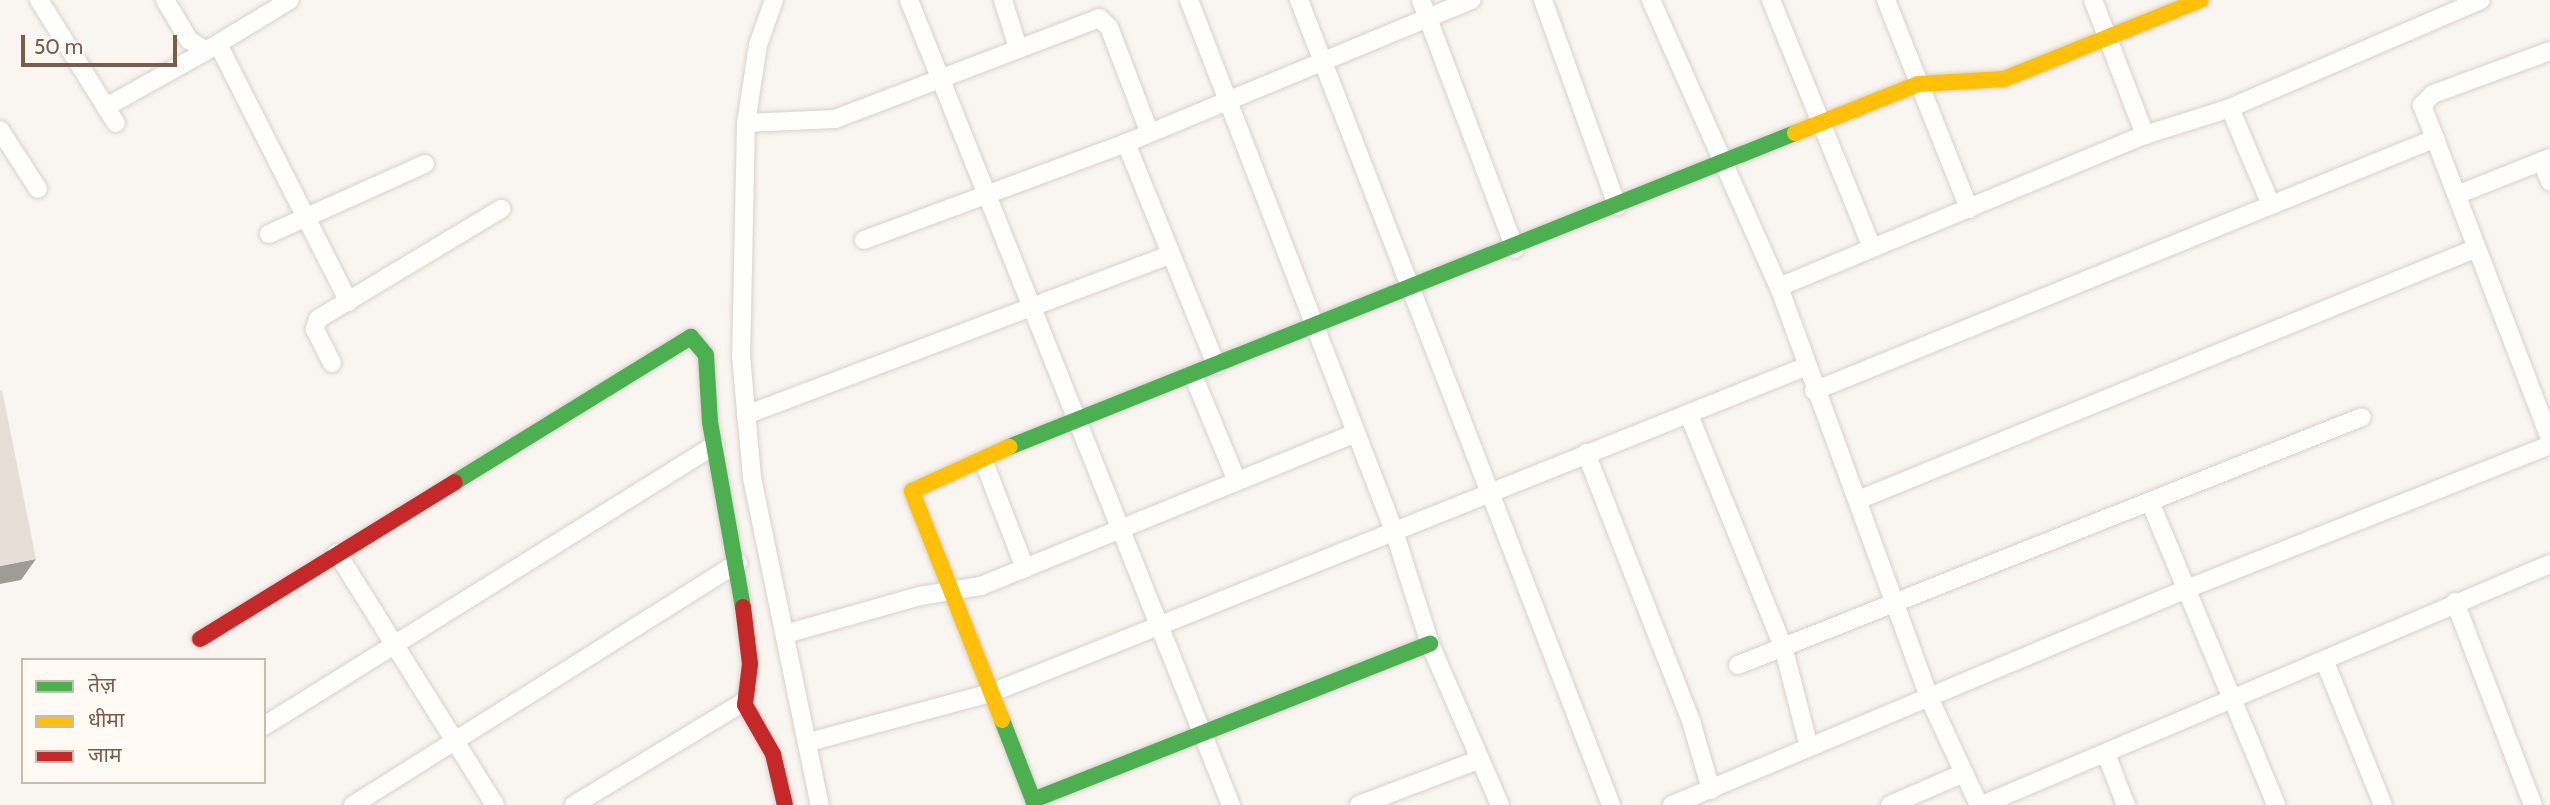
<!DOCTYPE html>
<meta charset="utf-8">
<style>
body{margin:0}
#map{position:relative;width:2550px;height:805px;overflow:hidden;background:#f9f5f0;font-family:Cabin,"Noto Sans Devanagari",sans-serif}
div>[style]{position:absolute}
[style*='--x']{left:calc(var(--x)*1px);top:calc(var(--y)*1px);width:calc(var(--w)*1px);rotate:calc(var(--a)*1deg)}
.roads{filter:drop-shadow(0 0 2px #d7d1cb) drop-shadow(0 0 2px #d7d1cb)}
.street>*{height:18px;margin:-9px;padding:0 9px;transform-origin:9px;border-radius:9px;background:#fefefd}
.fast>*{height:16px;margin:-8px;padding:0 8px;transform-origin:8px;border-radius:8px;background:#4caf50}
.slow>*{height:16px;margin:-8px;padding:0 8px;transform-origin:8px;border-radius:8px;background:#ffc107}
.jam>*{height:16px;margin:-8px;padding:0 8px;transform-origin:8px;border-radius:8px;background:#c62828}
.shaded-wall>*{inset:0;background:#a19b96}
.building>*{inset:0;background:#e6ded7}
span{translate:-50% -50%;white-space:nowrap;text-align:center;line-height:1.15;-webkit-text-stroke:5px #fffaf3;paint-order:stroke}
.legend{position:absolute;left:21px;top:658px;width:245px;height:126px;box-sizing:border-box;background:#fffaf3;border:2px solid #cabbb1;margin:0;padding:9px 12px;list-style:none;font-size:21px;color:#7a5c4d}
.legend li{display:flex;align-items:center;gap:14px;height:35px}
.legend b{width:35px;border:2px solid #cabbb1}
.scale{position:absolute;left:21px;top:35px;width:156px;height:32px;box-sizing:border-box;border:4px solid #7a5c4d;border-top:0;padding-left:9px;font-size:21px;line-height:24px;white-space:nowrap;color:#7a5c4d;-webkit-text-stroke:5px #fffaf3;paint-order:stroke}
</style>
<div id="map">
<div class="roads">
<div class="street">
<i style="--x:39;--y:0;--w:145;--a:58"></i>
<i style="--x:165;--y:0;--w:47;--a:59"></i>
<i style="--x:189;--y:40;--w:20;--a:33"></i>
<i style="--x:206;--y:51;--w:98;--a:-31.3"></i>
<i style="--x:774;--y:0;--w:48;--a:109.6"></i>
<i style="--x:758;--y:45;--w:79;--a:98.7"></i>
<i style="--x:746;--y:123;--w:233;--a:91.2"></i>
<i style="--x:741;--y:356;--w:122;--a:84.8"></i>
<i style="--x:752;--y:478;--w:334;--a:78.3"></i>
<i style="--x:909;--y:0;--w:867;--a:68.2"></i>
<i style="--x:1003;--y:0;--w:50;--a:72.6"></i>
<i style="--x:1189;--y:0;--w:566;--a:68.88"></i>
<i style="--x:1393;--y:528;--w:122;--a:72.3"></i>
<i style="--x:1430;--y:644;--w:176;--a:66.5"></i>
<i style="--x:1299;--y:0;--w:863;--a:68.81"></i>
<i style="--x:1421;--y:0;--w:266;--a:69.3"></i>
<i style="--x:1543;--y:0;--w:219;--a:70.2"></i>
<i style="--x:1651;--y:0;--w:314;--a:66"></i>
<i style="--x:1779;--y:287;--w:440;--a:69.9"></i>
<i style="--x:1930;--y:700;--w:116;--a:65"></i>
<i style="--x:1771;--y:0;--w:267;--a:67.8"></i>
<i style="--x:1886;--y:0;--w:225;--a:68.3"></i>
<i style="--x:2093;--y:0;--w:145;--a:68.9"></i>
<i style="--x:219;--y:46;--w:287;--a:63.1"></i>
<i style="--x:2550;--y:51;--w:125;--a:159.8"></i>
<i style="--x:2433;--y:94;--w:16;--a:135"></i>
<i style="--x:2422;--y:105;--w:358;--a:69"></i>
<i style="--x:106;--y:107;--w:115;--a:-29.2"></i>
<i style="--x:2230;--y:108;--w:105;--a:67.1"></i>
<i style="--x:746;--y:123;--w:89;--a:-2.6"></i>
<i style="--x:835;--y:119;--w:283;--a:-20.9"></i>
<i style="--x:1099;--y:18;--w:13;--a:42"></i>
<i style="--x:1109;--y:27;--w:111;--a:69"></i>
<i style="--x:0;--y:130;--w:70;--a:57.2"></i>
<i style="--x:1126;--y:143;--w:240;--a:67.9"></i>
<i style="--x:2542;--y:161;--w:22;--a:69"></i>
<i style="--x:2459;--y:194;--w:98;--a:-21.6"></i>
<i style="--x:269;--y:234;--w:171;--a:-24.2"></i>
<i style="--x:864;--y:240;--w:279;--a:-20.3"></i>
<i style="--x:1126;--y:143;--w:374;--a:-22.5"></i>
<i style="--x:1779;--y:287;--w:396;--a:-22.6"></i>
<i style="--x:2145;--y:135;--w:89;--a:-17.6"></i>
<i style="--x:2230;--y:108;--w:273;--a:-23.3"></i>
<i style="--x:332;--y:363;--w:38;--a:-117"></i>
<i style="--x:315;--y:329;--w:10;--a:-73"></i>
<i style="--x:318;--y:319;--w:214;--a:-31"></i>
<i style="--x:1193;--y:375;--w:115;--a:67.5"></i>
<i style="--x:1814;--y:391;--w:671;--a:-22.13"></i>
<i style="--x:746;--y:415;--w:453;--a:-20.7"></i>
<i style="--x:1689;--y:415;--w:249;--a:67.9"></i>
<i style="--x:1783;--y:646;--w:104;--a:75.6"></i>
<i style="--x:1586;--y:453;--w:288;--a:68.6"></i>
<i style="--x:1691;--y:721;--w:72;--a:73.8"></i>
<i style="--x:984;--y:462;--w:114;--a:68.9"></i>
<i style="--x:1858;--y:500;--w:668;--a:-22.15"></i>
<i style="--x:2151;--y:504;--w:326;--a:67.4"></i>
<i style="--x:337;--y:553;--w:297;--a:57.9"></i>
<i style="--x:2455;--y:602;--w:217;--a:69"></i>
<i style="--x:789;--y:633;--w:136;--a:-15.8"></i>
<i style="--x:920;--y:596;--w:62;--a:-9.3"></i>
<i style="--x:981;--y:586;--w:404;--a:-22.2"></i>
<i style="--x:2325;--y:662;--w:154;--a:67.9"></i>
<i style="--x:1738;--y:665;--w:671;--a:-21.67"></i>
<i style="--x:264;--y:726;--w:531;--a:-31.93"></i>
<i style="--x:809;--y:742;--w:188;--a:-15.1"></i>
<i style="--x:991;--y:693;--w:877;--a:-21.83"></i>
<i style="--x:2106;--y:754;--w:55;--a:68.6"></i>
<i style="--x:353;--y:805;--w:455;--a:-32.2"></i>
<i style="--x:574;--y:805;--w:200;--a:-31.3"></i>
<i style="--x:1359;--y:805;--w:127;--a:-20.7"></i>
<i style="--x:1672;--y:805;--w:561;--a:-22.77"></i>
<i style="--x:2189;--y:588;--w:388;--a:-21.6"></i>
<i style="--x:1890;--y:805;--w:81;--a:-23.4"></i>
<i style="--x:1982;--y:805;--w:617;--a:-22.99"></i>
</div>
<div class="fast">
<i style="--x:1009;--y:447;--w:846;--a:-21.78"></i>
<i style="--x:455;--y:482;--w:277;--a:-31.6"></i>
<i style="--x:691;--y:337;--w:23;--a:50"></i>
<i style="--x:706;--y:355;--w:67;--a:86.6"></i>
<i style="--x:710;--y:422;--w:188;--a:79.9"></i>
<i style="--x:1002;--y:720;--w:86;--a:68.8"></i>
<i style="--x:1033;--y:800;--w:427;--a:-21.5"></i>
</div>
<div class="slow">
<i style="--x:1795;--y:133;--w:132;--a:-21.7"></i>
<i style="--x:1918;--y:84;--w:86;--a:-3.3"></i>
<i style="--x:2004;--y:79;--w:212;--a:-21.9"></i>
<i style="--x:1002;--y:720;--w:246;--a:-111.5"></i>
<i style="--x:912;--y:491;--w:107;--a:-24.4"></i>
</div>
<div class="jam">
<i style="--x:743;--y:607;--w:57;--a:83"></i>
<i style="--x:750;--y:664;--w:41;--a:97"></i>
<i style="--x:745;--y:705;--w:56;--a:60.3"></i>
<i style="--x:773;--y:754;--w:52;--a:76.8"></i>
<i style="--x:200;--y:639;--w:299;--a:-31.6"></i>
</div>
</div>
<div class="shaded-wall">
<i style="clip-path:polygon(36px 559px,21px 580px,0 584px,0 566px)"></i>
</div>
<div class="building">
<i style="clip-path:polygon(2px 390px,36px 559px,0 566px,0 391px)"></i>
</div>
<ul class="legend">
<li><b style="height:9px;background:#4caf50"></b>तेज़</li>
<li><b style="height:9px;background:#ffc107"></b>धीमा</li>
<li><b style="height:9px;background:#c62828"></b>जाम</li>
</ul>
<div class="scale">50 m</div>
</div>
